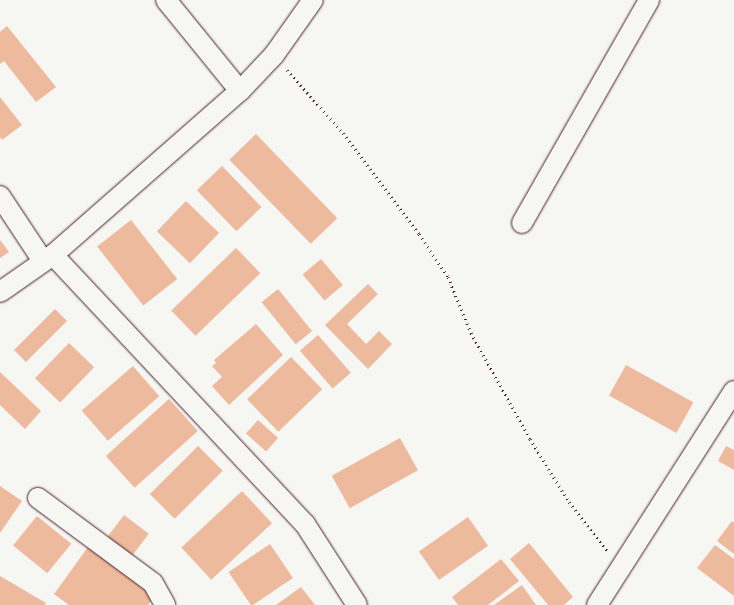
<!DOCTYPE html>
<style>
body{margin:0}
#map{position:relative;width:734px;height:605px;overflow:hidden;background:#f6f6f2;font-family:Mali,sans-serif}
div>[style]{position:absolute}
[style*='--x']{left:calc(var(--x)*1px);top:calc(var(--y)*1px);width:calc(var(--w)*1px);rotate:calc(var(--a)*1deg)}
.building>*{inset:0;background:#edba9e;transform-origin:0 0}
.path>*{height:3px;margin-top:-1.5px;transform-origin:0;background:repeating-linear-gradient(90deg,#4a1f2b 0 1px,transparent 0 5px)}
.roads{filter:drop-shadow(0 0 1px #4a1f2b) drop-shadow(0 0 1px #4a1f2b)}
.minor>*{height:20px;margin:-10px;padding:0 10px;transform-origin:10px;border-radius:10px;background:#f6f6f2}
span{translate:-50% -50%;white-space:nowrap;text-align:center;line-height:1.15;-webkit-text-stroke:4px #f6f6f2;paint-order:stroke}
</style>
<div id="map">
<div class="building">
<i style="clip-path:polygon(7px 26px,56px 87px,36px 102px,4px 61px,0 64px,0 32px)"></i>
<i style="clip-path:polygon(0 97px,22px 125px,2px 140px,0 137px)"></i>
<i style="left:256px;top:134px;width:117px;height:37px;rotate:46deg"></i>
<i style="left:222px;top:166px;width:57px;height:35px;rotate:46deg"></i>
<i style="left:186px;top:201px;width:46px;height:42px;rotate:44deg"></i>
<i style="left:131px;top:220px;width:75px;height:43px;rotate:52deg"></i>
<i style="clip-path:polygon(0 240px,9px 252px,0 258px)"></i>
<i style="left:236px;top:248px;width:35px;height:90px;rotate:46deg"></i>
<i style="left:321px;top:259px;width:34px;height:24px;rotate:50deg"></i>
<i style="clip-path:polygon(368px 284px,378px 294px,347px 324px,366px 344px,379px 331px,392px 344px,368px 369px,325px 325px)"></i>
<i style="left:278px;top:289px;width:54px;height:21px;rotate:51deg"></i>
<i style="left:55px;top:309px;width:17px;height:58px;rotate:45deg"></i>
<i style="clip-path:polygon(256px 324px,283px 355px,229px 405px,212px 386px,222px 377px,212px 366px,216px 363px,214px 360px)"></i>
<i style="left:318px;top:335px;width:50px;height:24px;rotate:49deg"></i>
<i style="left:69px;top:343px;width:35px;height:49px;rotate:44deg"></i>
<i style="left:291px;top:357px;width:45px;height:61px;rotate:46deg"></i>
<i style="left:626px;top:365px;width:77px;height:35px;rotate:29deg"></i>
<i style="left:133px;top:366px;width:40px;height:68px;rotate:49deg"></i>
<i style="clip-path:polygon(0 372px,41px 411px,25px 429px,0 405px)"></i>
<i style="left:169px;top:399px;width:43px;height:85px;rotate:48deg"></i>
<i style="left:258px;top:420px;width:27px;height:18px;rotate:42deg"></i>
<i style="left:400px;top:438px;width:37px;height:78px;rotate:61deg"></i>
<i style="left:198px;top:446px;width:35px;height:68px;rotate:45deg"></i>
<i style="clip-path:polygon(726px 446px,734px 450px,734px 470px,718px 461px)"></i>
<i style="clip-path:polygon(0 486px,22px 501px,0 533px)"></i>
<i style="left:242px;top:491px;width:44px;height:83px;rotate:47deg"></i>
<i style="left:124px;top:515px;width:31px;height:33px;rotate:37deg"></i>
<i style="left:37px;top:516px;width:44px;height:38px;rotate:39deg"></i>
<i style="left:468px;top:517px;width:35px;height:60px;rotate:55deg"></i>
<i style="clip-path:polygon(732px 521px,734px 523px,734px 554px,717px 541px)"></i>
<i style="clip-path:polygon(529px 543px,573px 597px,564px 605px,548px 605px,510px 559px)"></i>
<i style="left:270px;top:544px;width:41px;height:50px;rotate:56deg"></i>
<i style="clip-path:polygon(715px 545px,734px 559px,734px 596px,697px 568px)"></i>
<i style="clip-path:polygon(88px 547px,155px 595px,148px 605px,69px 605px,54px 594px)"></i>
<i style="clip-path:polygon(501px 559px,519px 581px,488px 605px,458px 605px,452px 597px)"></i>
<i style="clip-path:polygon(0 576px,46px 603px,45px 605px,0 605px)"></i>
<i style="clip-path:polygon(522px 585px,536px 605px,494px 605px)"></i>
<i style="clip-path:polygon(301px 587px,315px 605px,276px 605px)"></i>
</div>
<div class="path">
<i style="--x:287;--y:70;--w:84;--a:48.4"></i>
<i style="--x:343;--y:133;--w:126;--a:53"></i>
<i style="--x:419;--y:234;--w:52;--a:56"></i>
<i style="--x:448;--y:277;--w:61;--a:67.7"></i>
<i style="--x:471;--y:333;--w:121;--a:60.9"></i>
<i style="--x:530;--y:439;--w:74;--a:58.2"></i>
<i style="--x:569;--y:502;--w:63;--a:52"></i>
</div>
<div class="roads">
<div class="minor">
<i style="--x:166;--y:0;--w:117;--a:50.9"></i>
<i style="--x:0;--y:196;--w:78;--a:56.5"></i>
<i style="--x:522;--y:223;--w:257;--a:-60.3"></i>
<i style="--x:53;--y:255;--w:369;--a:46.9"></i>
<i style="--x:305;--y:524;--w:96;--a:57.3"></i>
<i style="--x:0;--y:292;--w:65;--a:-34.9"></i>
<i style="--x:53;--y:255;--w:249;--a:-41.3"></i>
<i style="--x:240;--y:91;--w:50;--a:-46.6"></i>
<i style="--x:274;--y:55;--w:67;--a:-54.7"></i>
<i style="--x:38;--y:498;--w:143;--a:36.5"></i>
<i style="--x:153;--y:583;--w:25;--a:61"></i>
<i style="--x:597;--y:605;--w:254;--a:-57.4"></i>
</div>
</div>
</div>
